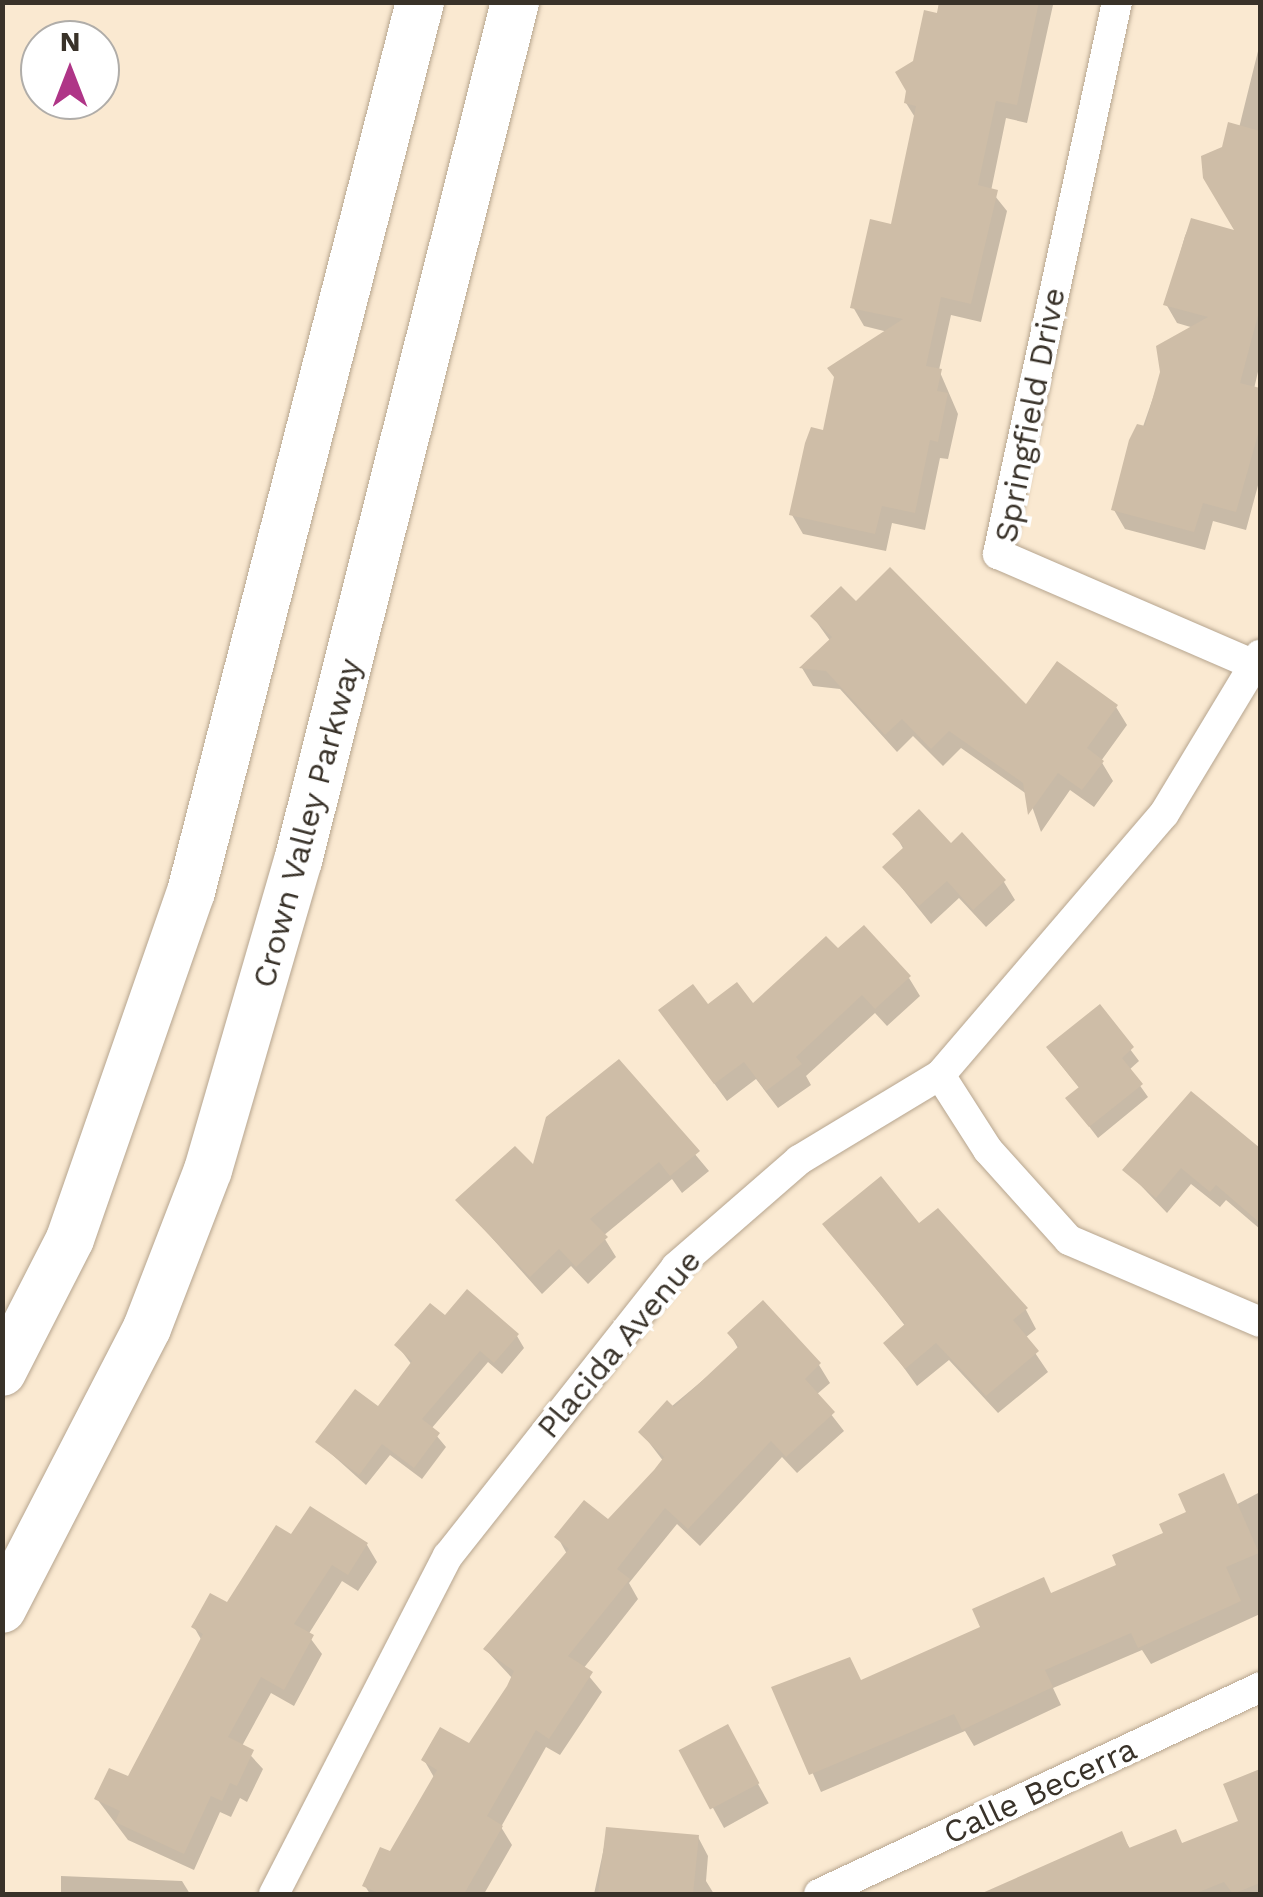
<!DOCTYPE html>
<style>
body{margin:0}
#map{position:relative;width:1263px;height:1897px;overflow:hidden;background:#fae9d1;font-family:"Work Sans",sans-serif}
div>[style]{position:absolute}
[style*='--x']{left:calc(var(--x)*1px);top:calc(var(--y)*1px);width:calc(var(--w)*1px);rotate:calc(var(--a)*1deg)}
.shadow>*{inset:0;background:#0003;transform-origin:0 0}
.building>*{inset:0;background:#cebda7;transform-origin:0 0}
.roads{filter:drop-shadow(0 0 2px #b6a58f) drop-shadow(0 0 2px #b6a58f)}
.minor>*{height:30px;margin:-15px;padding:0 15px;transform-origin:15px;border-radius:15px;background:#fff}
.primary>*{height:48px;margin:-24px;padding:0 24px;transform-origin:24px;border-radius:24px;background:#fff}
span{translate:-50% -50%;white-space:nowrap;text-align:center;line-height:1.15;-webkit-text-stroke:8px #fff;paint-order:stroke}
.street-label{font-size:32px;color:#393229}
.frame{position:absolute;inset:0;border:5px solid #393229;pointer-events:none}
.north{position:absolute;left:20px;top:20px;width:100px;height:100px;box-sizing:border-box;background:#fff;border:2px solid #b0ada9;border-radius:50%;rotate:0deg;font-size:28px;font-weight:700;line-height:40px;text-align:center;color:#393229}
.north::after{content:'';display:block;margin:auto;width:35px;height:45px;background:#af3587;clip-path:polygon(50% 0,100% 100%,50% 72%,0 100%)}
</style>
<div id="map">
<div class="shadow">
<i style="clip-path:polygon(942px 2px,1053px 5px,1027px 123px,1006px 118px,991px 191px,1007px 211px,981px 322px,951px 315px,939px 370px,958px 414px,948px 459px,940px 458px,925px 530px,892px 523px,886px 551px,803px 534px,792px 515px,825px 433px,888px 332px,864px 326px,853px 307px,893px 227px,916px 119px,906px 103px,915px 63px)"></i>
<i style="clip-path:polygon(1260px 43px,1260px 363px,1254px 389px,1260px 391px,1260px 478px,1246px 530px,1213px 521px,1205px 550px,1125px 529px,1114px 510px,1162px 372px,1194px 328px,1177px 323px,1166px 304px,1185px 236px,1192px 221px,1239px 234px,1224px 148px,1239px 128px)"></i>
<i style="clip-path:polygon(856px 604px,1026px 708px,1116px 707px,1127px 725px,1101px 761px,1113px 781px,1094px 807px,1070px 790px,1041px 832px,1028px 795px,961px 748px,943px 766px,913px 736px,897px 752px,840px 689px,813px 686px,802px 668px,831px 642px,813px 617px)"></i>
<i style="clip-path:polygon(895px 834px,950px 846px,1004px 882px,1015px 900px,986px 927px,959px 898px,931px 924px,885px 867px,904px 850px)"></i>
<i style="clip-path:polygon(909px 978px,920px 996px,887px 1026px,875px 1013px,806px 1076px,811px 1085px,778px 1108px,756px 1079px,727px 1101px,661px 1011px,753px 1006px)"></i>
<i style="clip-path:polygon(1099px 1008px,1139px 1061px,1129px 1070px,1148px 1097px,1098px 1138px,1068px 1099px,1080px 1089px,1057px 1060px)"></i>
<i style="clip-path:polygon(619px 1063px,709px 1171px,682px 1193px,672px 1179px,603px 1236px,616px 1257px,588px 1284px,571px 1266px,542px 1294px,458px 1200px,534px 1169px)"></i>
<i style="clip-path:polygon(1191px 1094px,1260px 1152px,1260px 1229px,1226px 1200px,1220px 1207px,1191px 1184px,1167px 1213px,1126px 1170px)"></i>
<i style="clip-path:polygon(826px 1224px,919px 1227px,1026px 1310px,1036px 1329px,1025px 1338px,1048px 1372px,998px 1413px,949px 1360px,917px 1386px,886px 1343px,906px 1327px)"></i>
<i style="clip-path:polygon(445px 1318px,517px 1336px,524px 1348px,502px 1374px,488px 1362px,431px 1429px,446px 1447px,422px 1479px,390px 1455px,366px 1485px,318px 1442px,378px 1410px,412px 1365px,397px 1345px)"></i>
<i style="clip-path:polygon(730px 1334px,819px 1365px,830px 1383px,816px 1395px,844px 1431px,797px 1473px,782px 1457px,700px 1546px,677px 1524px,629px 1583px,638px 1599px,583px 1669px,602px 1692px,560px 1755px,546px 1747px,501px 1827px,512px 1845px,484px 1894px,370px 1894px,365px 1886px,391px 1855px,435px 1779px,424px 1760px,470px 1746px,513px 1679px,486px 1650px,567px 1554px,558px 1538px,608px 1522px,664px 1462px,641px 1432px,739px 1350px)"></i>
<i style="clip-path:polygon(1260px 1492px,1260px 1614px,1151px 1664px,1142px 1650px,1053px 1688px,1061px 1705px,974px 1746px,965px 1731px,821px 1792px,775px 1688px,862px 1682px,1119px 1567px)"></i>
<i style="clip-path:polygon(292px 1538px,367px 1545px,377px 1562px,358px 1591px,342px 1581px,308px 1635px,322px 1654px,294px 1706px,271px 1693px,242px 1746px,263px 1769px,247px 1802px,240px 1798px,231px 1817px,220px 1812px,194px 1870px,128px 1840px,97px 1799px,129px 1780px,202px 1641px,194px 1627px,228px 1605px)"></i>
<i style="left:727px;top:1728px;width:86px;height:51px;rotate:61deg"></i>
<i style="clip-path:polygon(1260px 1770px,1260px 1894px,1032px 1894px,1025px 1878px,1121px 1834px,1131px 1850px,1183px 1846px,1241px 1822px,1226px 1785px)"></i>
<i style="clip-path:polygon(608px 1829px,698px 1837px,708px 1856px,706px 1881px,714px 1894px,594px 1894px)"></i>
<i style="clip-path:polygon(61px 1876px,182px 1881px,190px 1894px,61px 1894px)"></i>
</div>
<div class="building">
<i style="clip-path:polygon(939px 2px,1039px 2px,1017px 105px,996px 101px,978px 185px,998px 190px,971px 304px,941px 297px,926px 366px,942px 369px,937px 391px,948px 393px,938px 442px,930px 440px,915px 513px,882px 506px,875px 534px,789px 515px,805px 443px,811px 427px,823px 430px,834px 377px,827px 368px,903px 319px,850px 308px,870px 219px,891px 224px,916px 106px,904px 103px,906px 91px,895px 72px,913px 61px,924px 10px,937px 13px)"></i>
<i style="clip-path:polygon(1228px 122px,1260px 131px,1260px 308px,1240px 383px,1260px 388px,1260px 427px,1236px 512px,1203px 503px,1194px 532px,1111px 510px,1129px 440px,1137px 424px,1145px 426px,1160px 372px,1156px 346px,1208px 317px,1163px 305px,1191px 218px,1234px 230px,1203px 178px,1201px 156px,1222px 147px)"></i>
<i style="clip-path:polygon(890px 567px,1026px 704px,1057px 661px,1118px 705px,1087px 748px,1104px 761px,1082px 790px,1058px 773px,1028px 815px,1023px 783px,949px 731px,931px 749px,902px 719px,885px 735px,826px 671px,799px 668px,832px 637px,810px 616px,841px 586px,856px 601px)"></i>
<i style="clip-path:polygon(919px 809px,951px 843px,962px 832px,1006px 880px,973px 910px,947px 881px,919px 906px,882px 867px,904px 847px,892px 834px)"></i>
<i style="clip-path:polygon(864px 925px,911px 976px,875px 1009px,862px 995px,796px 1057px,802px 1064px,766px 1091px,744px 1062px,714px 1084px,658px 1010px,693px 984px,708px 1004px,737px 982px,753px 1003px,826px 936px,838px 948px)"></i>
<i style="clip-path:polygon(1100px 1004px,1134px 1047px,1122px 1058px,1143px 1084px,1089px 1127px,1065px 1098px,1079px 1087px,1046px 1047px)"></i>
<i style="clip-path:polygon(619px 1059px,700px 1151px,670px 1176px,659px 1162px,590px 1219px,608px 1237px,576px 1267px,559px 1249px,530px 1277px,455px 1200px,515px 1146px,533px 1164px,546px 1117px)"></i>
<i style="clip-path:polygon(1191px 1091px,1260px 1148px,1260px 1223px,1216px 1185px,1210px 1192px,1181px 1168px,1156px 1198px,1122px 1170px)"></i>
<i style="clip-path:polygon(881px 1176px,919px 1223px,938px 1208px,1028px 1308px,1013px 1320px,1039px 1351px,986px 1396px,936px 1343px,905px 1369px,883px 1343px,905px 1324px,822px 1224px)"></i>
<i style="clip-path:polygon(467px 1289px,519px 1334px,494px 1363px,480px 1351px,422px 1419px,440px 1433px,414px 1468px,382px 1444px,359px 1475px,315px 1442px,355px 1389px,378px 1406px,412px 1361px,394px 1345px,430px 1303px,445px 1315px)"></i>
<i style="clip-path:polygon(763px 1300px,821px 1363px,805px 1379px,835px 1412px,786px 1457px,771px 1441px,688px 1529px,665px 1508px,617px 1569px,630px 1579px,568px 1656px,593px 1672px,549px 1739px,536px 1730px,487px 1816px,503px 1826px,464px 1894px,381px 1894px,362px 1886px,380px 1847px,390px 1851px,437px 1770px,421px 1760px,440px 1727px,469px 1743px,507px 1686px,514px 1671px,483px 1649px,569px 1549px,554px 1537px,584px 1500px,608px 1519px,654px 1470px,664px 1457px,638px 1432px,667px 1400px,674px 1407px,739px 1346px,727px 1333px)"></i>
<i style="clip-path:polygon(1224px 1473px,1259px 1553px,1226px 1567px,1241px 1601px,1138px 1648px,1131px 1633px,1045px 1670px,1053px 1687px,962px 1730px,954px 1714px,809px 1775px,771px 1687px,850px 1657px,861px 1680px,980px 1627px,972px 1609px,1044px 1577px,1051px 1593px,1116px 1565px,1112px 1555px,1163px 1533px,1159px 1524px,1186px 1512px,1178px 1494px)"></i>
<i style="clip-path:polygon(310px 1506px,368px 1543px,348px 1575px,332px 1565px,294px 1624px,314px 1635px,284px 1690px,261px 1677px,228px 1737px,254px 1750px,237px 1786px,230px 1783px,222px 1801px,211px 1796px,184px 1854px,115px 1822px,120px 1811px,94px 1799px,109px 1768px,128px 1776px,203px 1634px,191px 1627px,210px 1593px,227px 1602px,276px 1525px,291px 1534px)"></i>
<i style="left:728px;top:1724px;width:67px;height:56px;rotate:62deg"></i>
<i style="clip-path:polygon(1260px 1769px,1260px 1883px,1233px 1894px,1224px 1882px,1194px 1894px,980px 1894px,1122px 1831px,1129px 1848px,1176px 1829px,1182px 1843px,1238px 1821px,1223px 1784px)"></i>
<i style="clip-path:polygon(606px 1827px,699px 1835px,693px 1894px,598px 1894px)"></i>
</div>
<div class="roads">
<div class="minor">
<i style="--x:1117;--y:2;--w:565;--a:102.17"></i>
<i style="--x:998;--y:554;--w:282;--a:23.4"></i>
<i style="--x:940;--y:1075;--w:89;--a:57.4"></i>
<i style="--x:988;--y:1150;--w:121;--a:48"></i>
<i style="--x:1069;--y:1240;--w:208;--a:23.2"></i>
<i style="--x:274;--y:1894;--w:380;--a:-62.8"></i>
<i style="--x:448;--y:1556;--w:368;--a:-51.7"></i>
<i style="--x:676;--y:1267;--w:163;--a:-41"></i>
<i style="--x:799;--y:1160;--w:165;--a:-31.1"></i>
<i style="--x:940;--y:1075;--w:344;--a:-49.4"></i>
<i style="--x:1164;--y:814;--w:186;--a:-58.9"></i>
<i style="--x:819;--y:1894;--w:487;--a:-25.1"></i>
</div>
<div class="primary">
<i style="--x:2;--y:1372;--w:149;--a:-62.9"></i>
<i style="--x:70;--y:1239;--w:367;--a:-70.8"></i>
<i style="--x:191;--y:892;--w:919;--a:-75.57"></i>
<i style="--x:2;--y:1609;--w:316;--a:-62.7"></i>
<i style="--x:147;--y:1328;--w:169;--a:-68.9"></i>
<i style="--x:208;--y:1170;--w:322;--a:-73.8"></i>
<i style="--x:298;--y:861;--w:886;--a:-75.82"></i>
</div>
</div>
<div class="street-label">
<span style="left:1030px;top:415px;rotate:-79deg">Springfield Drive</span>
<span style="left:307px;top:823px;rotate:-75deg">Crown Valley Parkway</span>
<span style="left:619px;top:1344px;rotate:-50deg">Placida Avenue</span>
<span style="left:1040px;top:1791px;rotate:-25deg">Calle Becerra</span>
</div>
<div class="frame"></div>
<div class="north">N</div>
</div>
